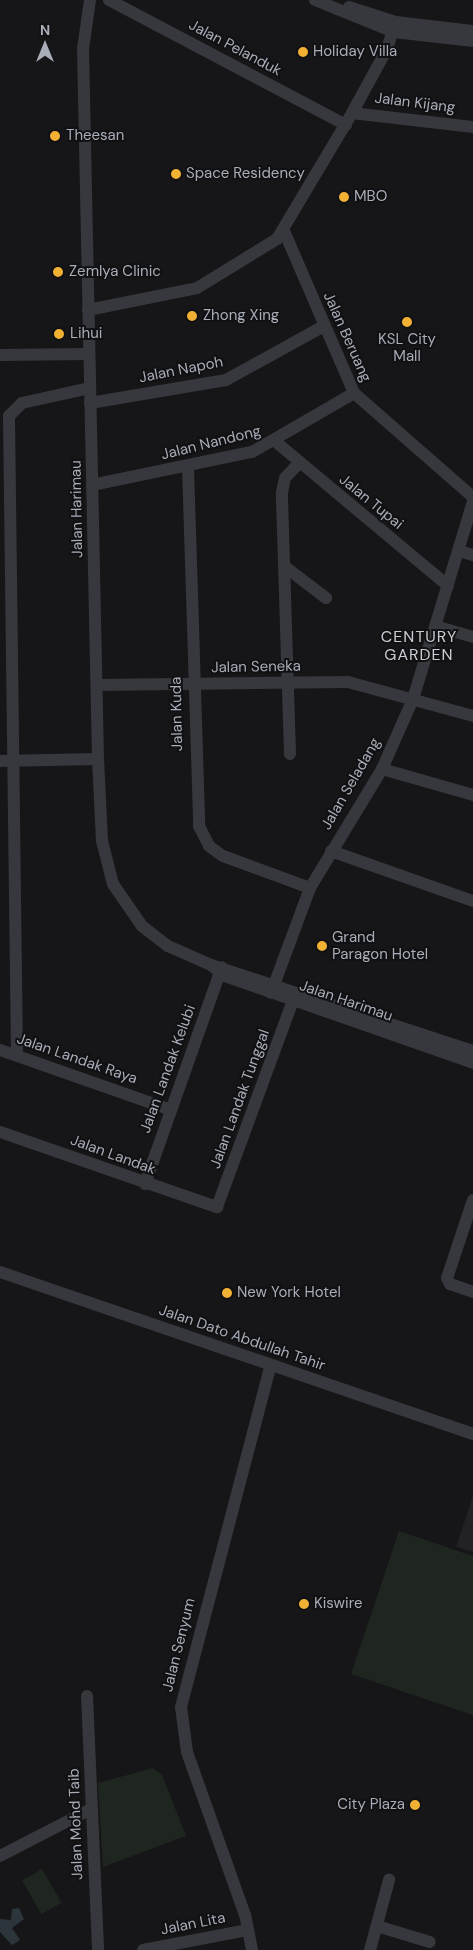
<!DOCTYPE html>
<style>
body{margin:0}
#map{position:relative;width:473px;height:1950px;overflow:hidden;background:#161618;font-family:"DM Sans",sans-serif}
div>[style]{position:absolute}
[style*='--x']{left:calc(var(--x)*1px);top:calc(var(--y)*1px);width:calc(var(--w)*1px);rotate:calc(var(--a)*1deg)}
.built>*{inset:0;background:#222225}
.green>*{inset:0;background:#1e261f;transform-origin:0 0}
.water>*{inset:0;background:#2c353c}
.minor>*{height:12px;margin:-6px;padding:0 6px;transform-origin:6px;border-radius:6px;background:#37383d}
.dots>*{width:14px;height:14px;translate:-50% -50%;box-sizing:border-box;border:2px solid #111113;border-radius:50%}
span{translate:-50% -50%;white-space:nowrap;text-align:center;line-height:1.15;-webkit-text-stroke:4px #111113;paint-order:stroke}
.street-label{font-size:15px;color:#a8adb8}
.poi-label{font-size:15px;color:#a8adb8}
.left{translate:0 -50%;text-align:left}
.right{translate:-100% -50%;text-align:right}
.neighbourhood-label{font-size:16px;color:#c9ccd4;letter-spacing:1px}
.north{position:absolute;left:20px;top:20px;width:50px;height:50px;-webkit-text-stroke:4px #111113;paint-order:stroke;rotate:0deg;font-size:14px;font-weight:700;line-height:20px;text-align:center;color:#a8adb8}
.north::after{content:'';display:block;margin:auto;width:18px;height:22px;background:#a8adb8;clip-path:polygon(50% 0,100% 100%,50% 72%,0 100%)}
</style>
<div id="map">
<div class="built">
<i style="clip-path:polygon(473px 1496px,473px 1552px,456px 1547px)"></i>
</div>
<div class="green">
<i style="clip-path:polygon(399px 1531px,473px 1556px,473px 1715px,351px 1674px)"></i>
<i style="clip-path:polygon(153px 1768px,162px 1775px,186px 1836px,103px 1867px,98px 1783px)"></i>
<i style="left:42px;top:1869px;width:39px;height:23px;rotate:60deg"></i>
</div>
<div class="water">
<i style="clip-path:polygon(19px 1908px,24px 1919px,12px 1928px,20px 1940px,12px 1945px,0 1932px,0 1919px,11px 1920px,12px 1909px)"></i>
</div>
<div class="minor">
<i style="--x:90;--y:0;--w:49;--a:98.1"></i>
<i style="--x:83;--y:49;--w:710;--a:88.79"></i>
<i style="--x:98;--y:759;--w:82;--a:87.2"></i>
<i style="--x:102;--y:841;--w:44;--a:75.7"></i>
<i style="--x:113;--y:884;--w:51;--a:55.4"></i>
<i style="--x:142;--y:926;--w:33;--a:38"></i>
<i style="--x:168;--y:946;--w:47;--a:23.8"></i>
<i style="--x:211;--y:965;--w:276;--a:18.2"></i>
<i style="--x:109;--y:0;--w:268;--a:27.8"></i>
<i style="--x:315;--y:0;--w:85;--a:22.1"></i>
<i style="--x:394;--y:32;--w:80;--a:6.5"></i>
<i style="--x:349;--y:7;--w:49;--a:17.7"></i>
<i style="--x:396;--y:22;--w:78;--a:6.7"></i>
<i style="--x:352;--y:113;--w:122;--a:6.6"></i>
<i style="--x:284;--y:231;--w:176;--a:66.6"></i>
<i style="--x:354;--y:393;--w:158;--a:41.2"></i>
<i style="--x:88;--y:310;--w:111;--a:-11.4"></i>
<i style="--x:197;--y:288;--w:94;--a:-31.5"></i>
<i style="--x:277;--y:239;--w:147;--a:-59.2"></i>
<i style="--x:352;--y:113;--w:73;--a:-61.3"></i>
<i style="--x:387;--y:49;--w:28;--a:-72"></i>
<i style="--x:0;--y:355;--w:89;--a:-0.6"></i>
<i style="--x:90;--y:403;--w:138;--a:-9.6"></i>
<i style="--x:226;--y:380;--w:112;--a:-28.9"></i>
<i style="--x:276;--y:442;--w:224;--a:39.9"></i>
<i style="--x:188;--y:467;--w:359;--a:88.2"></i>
<i style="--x:199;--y:826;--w:22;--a:63"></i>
<i style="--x:209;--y:846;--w:17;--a:36"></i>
<i style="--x:223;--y:856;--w:93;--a:20.2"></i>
<i style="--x:92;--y:485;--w:163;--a:-11.7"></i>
<i style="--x:252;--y:452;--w:118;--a:-30"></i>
<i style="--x:459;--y:551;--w:15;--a:16"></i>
<i style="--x:284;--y:566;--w:53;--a:37.3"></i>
<i style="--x:435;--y:626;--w:40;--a:16"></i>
<i style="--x:97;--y:685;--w:251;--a:-0.7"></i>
<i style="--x:348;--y:682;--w:130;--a:15.2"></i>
<i style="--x:290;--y:754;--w:261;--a:-91.8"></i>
<i style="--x:282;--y:493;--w:15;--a:-79"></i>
<i style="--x:285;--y:478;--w:19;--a:-47"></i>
<i style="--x:0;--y:761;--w:98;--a:-1.2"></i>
<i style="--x:382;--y:769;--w:95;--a:15.9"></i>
<i style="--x:331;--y:851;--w:151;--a:19.4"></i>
<i style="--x:211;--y:965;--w:18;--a:38"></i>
<i style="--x:225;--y:976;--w:263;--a:19.3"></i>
<i style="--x:271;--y:993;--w:112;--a:-69.6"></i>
<i style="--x:310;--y:888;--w:139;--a:-58.8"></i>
<i style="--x:382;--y:769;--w:77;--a:-66.1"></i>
<i style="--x:413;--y:699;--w:207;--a:-73.1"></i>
<i style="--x:0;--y:1050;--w:181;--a:19.3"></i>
<i style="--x:17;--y:1055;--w:639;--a:-90.72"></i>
<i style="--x:9;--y:416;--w:18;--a:-45"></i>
<i style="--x:22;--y:403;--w:70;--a:-12.4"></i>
<i style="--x:0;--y:1132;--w:230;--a:19.1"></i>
<i style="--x:217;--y:1207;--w:221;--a:-69.8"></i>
<i style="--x:145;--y:1184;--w:230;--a:-70.5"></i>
<i style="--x:473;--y:1200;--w:82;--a:108.4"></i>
<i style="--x:447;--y:1278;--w:7;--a:63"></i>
<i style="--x:450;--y:1284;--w:24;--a:19"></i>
<i style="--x:0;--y:1272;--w:500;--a:18.9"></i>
<i style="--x:87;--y:1696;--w:254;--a:87.5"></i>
<i style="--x:0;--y:1856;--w:102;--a:-27.3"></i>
<i style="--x:377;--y:1926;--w:55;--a:16.8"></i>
<i style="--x:143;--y:1950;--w:107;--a:-10.8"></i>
<i style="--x:252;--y:1950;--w:36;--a:-101"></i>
<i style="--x:245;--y:1915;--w:173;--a:-109.6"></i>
<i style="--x:187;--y:1752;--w:45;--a:-97.6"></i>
<i style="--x:181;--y:1707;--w:354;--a:-75.3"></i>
<i style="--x:370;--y:1950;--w:73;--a:-74.8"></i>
</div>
<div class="dots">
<i style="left:303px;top:52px;background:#f2b134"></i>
<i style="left:55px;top:136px;background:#f2b134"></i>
<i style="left:176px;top:174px;background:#f2b134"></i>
<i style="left:344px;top:197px;background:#f2b134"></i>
<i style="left:58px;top:272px;background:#f2b134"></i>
<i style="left:192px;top:316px;background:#f2b134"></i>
<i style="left:407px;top:322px;background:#f2b134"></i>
<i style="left:59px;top:334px;background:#f2b134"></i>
<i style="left:322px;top:946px;background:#f2b134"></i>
<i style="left:227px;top:1293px;background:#f2b134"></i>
<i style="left:304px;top:1604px;background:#f2b134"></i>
<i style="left:415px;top:1805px;background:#f2b134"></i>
</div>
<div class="street-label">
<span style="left:235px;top:48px;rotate:28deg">Jalan Pelanduk</span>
<span style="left:415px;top:103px;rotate:7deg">Jalan Kijang</span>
<span style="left:347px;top:337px;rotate:66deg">Jalan Beruang</span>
<span style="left:181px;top:370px;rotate:-11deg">Jalan Napoh</span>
<span style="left:211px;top:443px;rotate:-14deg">Jalan Nandong</span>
<span style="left:371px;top:502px;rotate:39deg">Jalan Tupai</span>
<span style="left:77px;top:509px;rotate:-91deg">Jalan Harimau</span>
<span style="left:256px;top:667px;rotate:-1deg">Jalan Seneka</span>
<span style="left:177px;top:714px;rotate:-91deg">Jalan Kuda</span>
<span style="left:351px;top:784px;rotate:-60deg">Jalan Seladang</span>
<span style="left:346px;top:1001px;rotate:19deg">Jalan Harimau</span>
<span style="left:77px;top:1059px;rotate:19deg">Jalan Landak Raya</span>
<span style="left:168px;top:1069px;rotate:-70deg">Jalan Landak Kelubi</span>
<span style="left:240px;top:1099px;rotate:-70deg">Jalan Landak Tunggal</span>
<span style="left:113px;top:1155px;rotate:20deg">Jalan Landak</span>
<span style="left:242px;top:1338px;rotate:19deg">Jalan Dato Abdullah Tahir</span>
<span style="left:179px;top:1645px;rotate:-76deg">Jalan Senyum</span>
<span style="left:76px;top:1824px;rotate:-92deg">Jalan Mohd Taib</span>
<span style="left:193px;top:1924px;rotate:-11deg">Jalan Lita</span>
</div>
<div class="poi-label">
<span class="left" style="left:313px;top:52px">Holiday Villa</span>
<span class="left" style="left:66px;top:136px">Theesan</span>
<span class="left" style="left:186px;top:174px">Space Residency</span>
<span class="left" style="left:354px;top:197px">MBO</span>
<span class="left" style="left:69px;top:272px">Zemlya Clinic</span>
<span class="left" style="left:203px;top:316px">Zhong Xing</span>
<span class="left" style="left:70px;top:334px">Lihui</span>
<span style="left:407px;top:348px">KSL City<br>Mall</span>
<span class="left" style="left:332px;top:946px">Grand<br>Paragon Hotel</span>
<span class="left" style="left:237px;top:1293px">New York Hotel</span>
<span class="left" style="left:314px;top:1604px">Kiswire</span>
<span class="right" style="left:405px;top:1805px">City Plaza</span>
</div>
<div class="neighbourhood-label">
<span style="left:419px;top:646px">CENTURY<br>GARDEN</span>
</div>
<div class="north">N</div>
</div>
